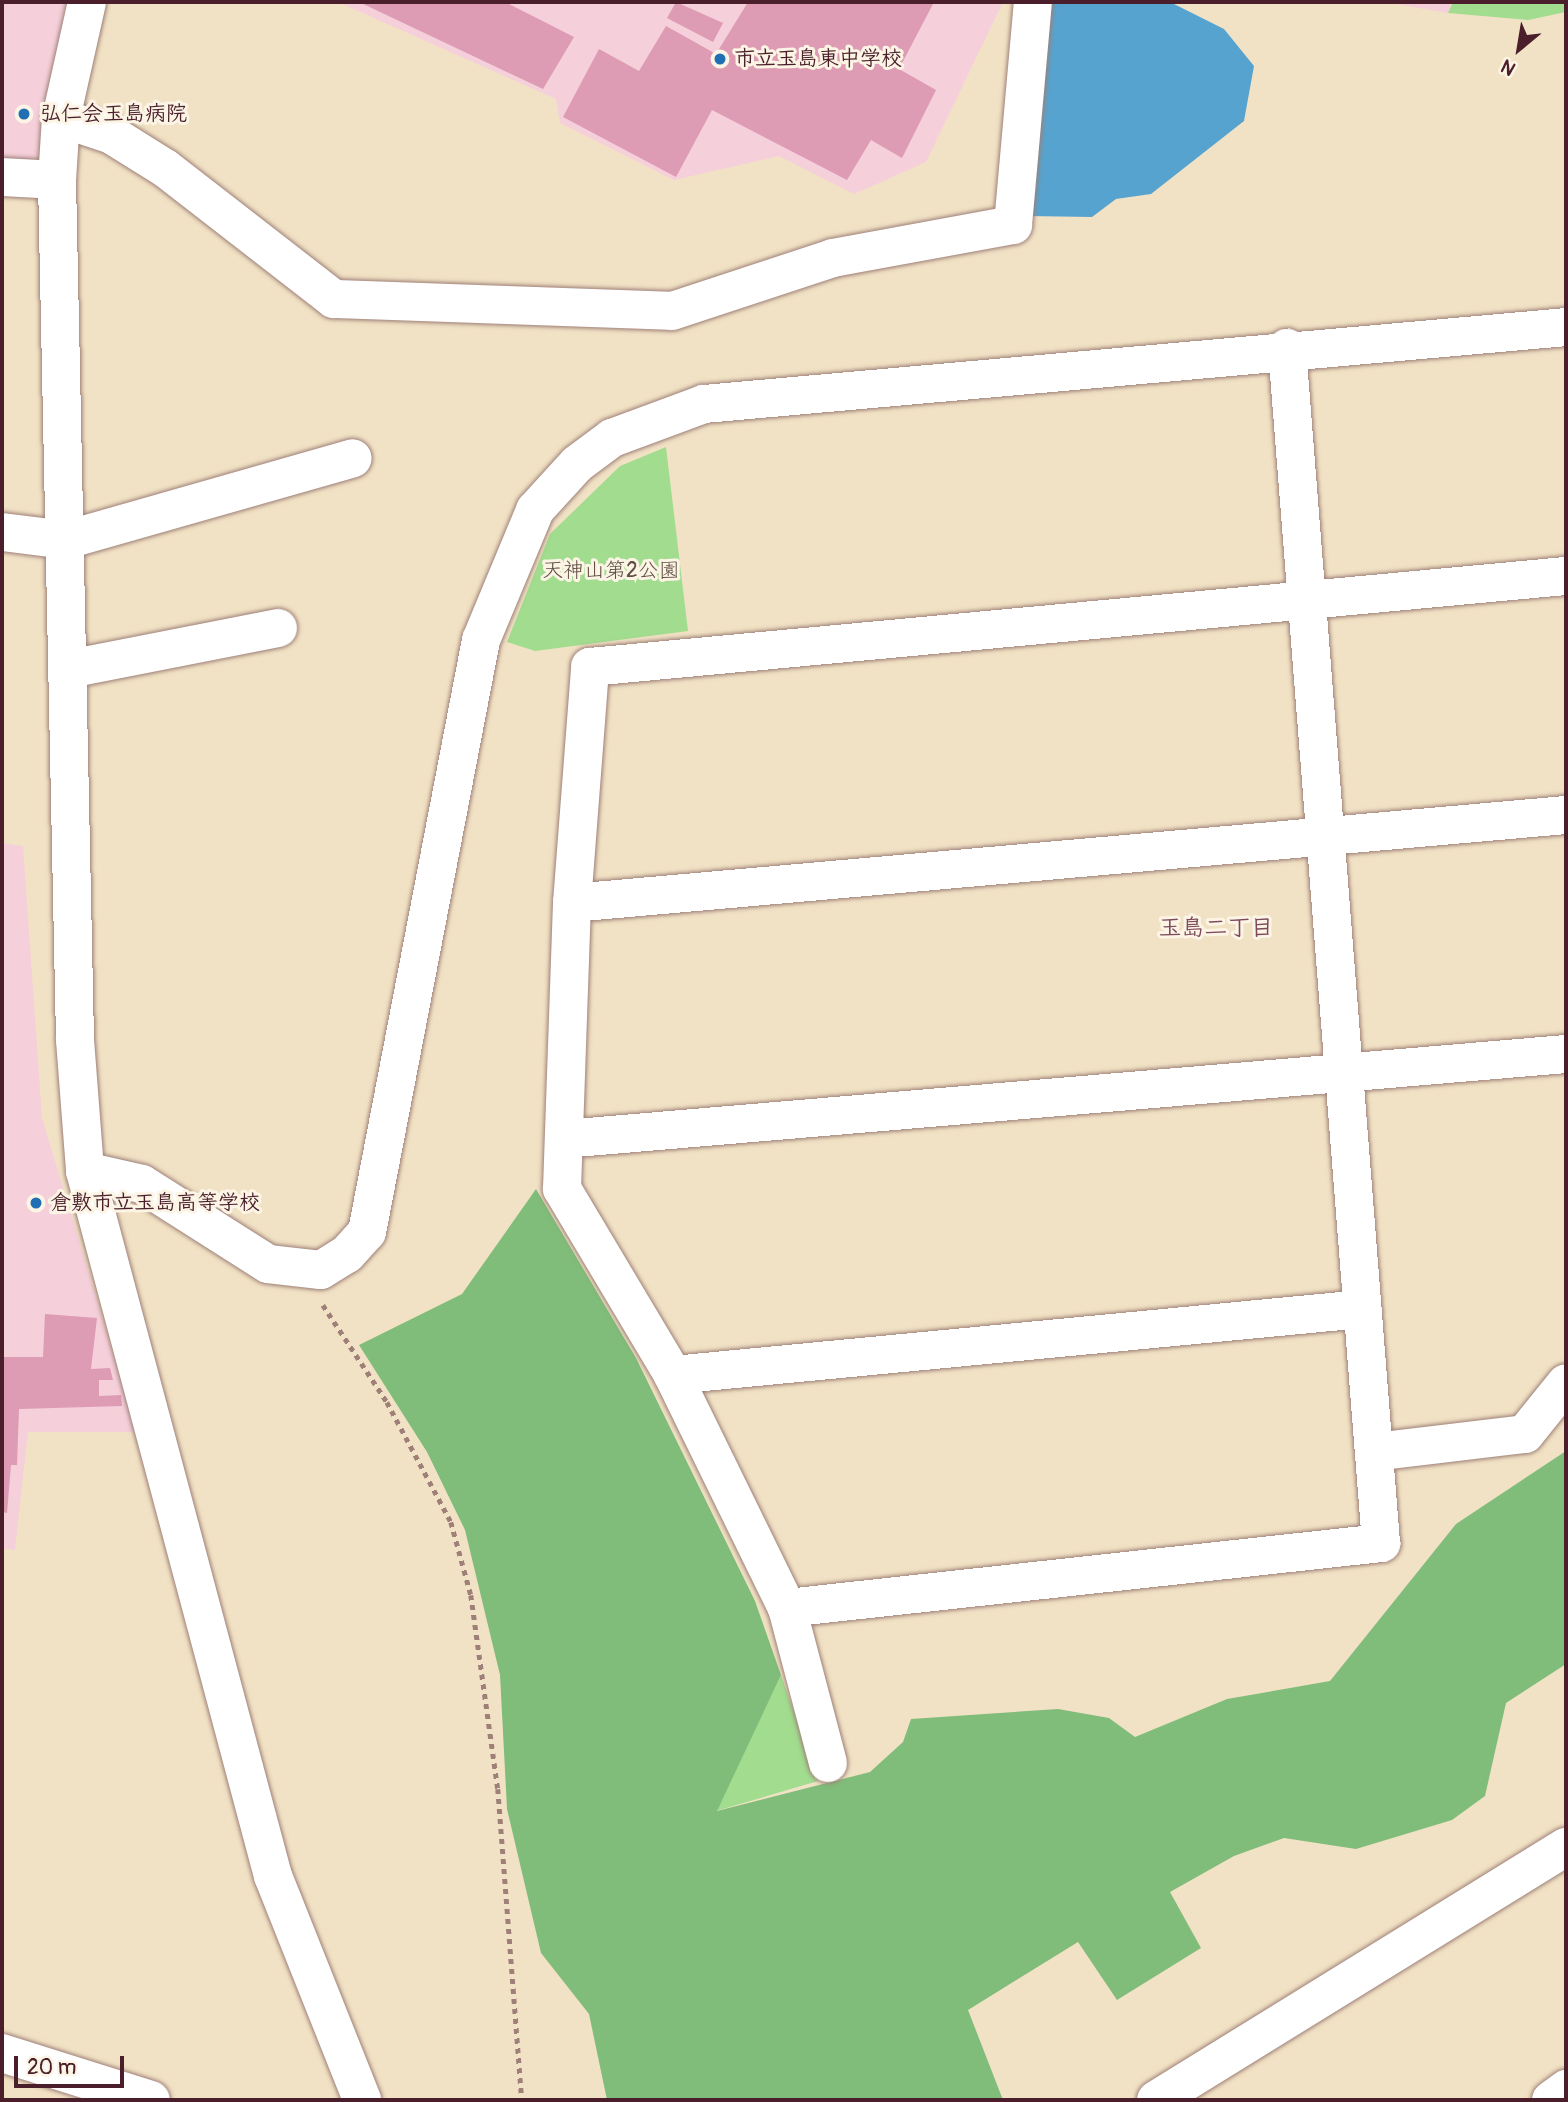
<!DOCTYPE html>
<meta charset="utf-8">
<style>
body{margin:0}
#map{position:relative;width:1568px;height:2102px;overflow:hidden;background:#f2e2c5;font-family:Pangolin,"Klee One",sans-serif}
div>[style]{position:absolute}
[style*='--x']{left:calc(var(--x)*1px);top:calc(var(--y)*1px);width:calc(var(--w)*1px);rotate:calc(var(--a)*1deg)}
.built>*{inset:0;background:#f5cfda}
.green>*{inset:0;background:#a1dc8f}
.forest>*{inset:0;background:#80bc7a}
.water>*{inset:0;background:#57a3cf}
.building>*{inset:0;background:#dd9bb4}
.path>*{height:4.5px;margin-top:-2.25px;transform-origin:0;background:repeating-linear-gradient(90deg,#9e8078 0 5px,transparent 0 10px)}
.roads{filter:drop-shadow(0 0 2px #9e8078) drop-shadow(0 0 2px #9e8078)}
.minor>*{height:38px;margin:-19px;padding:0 19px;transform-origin:19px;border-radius:19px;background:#fff}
.dots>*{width:19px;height:19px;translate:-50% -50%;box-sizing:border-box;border:4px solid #fcf5e5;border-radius:50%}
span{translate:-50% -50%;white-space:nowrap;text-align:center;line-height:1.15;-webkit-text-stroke:6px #fcf5e5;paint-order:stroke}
.poi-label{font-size:21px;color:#4a1f2b;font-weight:700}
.left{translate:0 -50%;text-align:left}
.park-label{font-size:21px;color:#604e44}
.neighbourhood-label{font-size:23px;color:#7d4a5b;font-weight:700}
.frame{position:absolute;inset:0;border:4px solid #4a1f2b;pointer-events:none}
.north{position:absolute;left:1484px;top:14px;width:70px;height:70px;-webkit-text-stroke:5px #fcf5e5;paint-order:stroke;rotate:210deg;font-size:19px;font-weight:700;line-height:28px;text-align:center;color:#4a1f2b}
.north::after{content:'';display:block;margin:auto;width:24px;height:32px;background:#4a1f2b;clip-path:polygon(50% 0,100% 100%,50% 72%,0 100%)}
.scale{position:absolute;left:14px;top:2056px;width:110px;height:32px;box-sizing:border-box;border:4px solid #4a1f2b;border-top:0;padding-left:9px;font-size:21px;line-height:24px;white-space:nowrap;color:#4a1f2b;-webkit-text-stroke:5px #fcf5e5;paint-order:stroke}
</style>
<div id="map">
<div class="built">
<i style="clip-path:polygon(2px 2px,66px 2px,38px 161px,2px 160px)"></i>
<i style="clip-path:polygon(338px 2px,1003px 2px,926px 162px,854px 194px,779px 156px,674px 180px,560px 123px,556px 99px)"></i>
<i style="clip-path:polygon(1384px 2px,1453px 2px,1448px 13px)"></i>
<i style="clip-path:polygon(2px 843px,23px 846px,42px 1118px,137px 1432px,28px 1432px,15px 1550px,2px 1548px)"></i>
</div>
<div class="green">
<i style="clip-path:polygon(1453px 2px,1566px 2px,1566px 12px,1528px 20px,1448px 13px)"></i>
<i style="clip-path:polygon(666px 447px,688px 631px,535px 651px,507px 642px,550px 534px,620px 466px)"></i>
<i style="clip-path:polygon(781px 1675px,818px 1781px,716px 1811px)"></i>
</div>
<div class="forest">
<i style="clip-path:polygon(536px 1189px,636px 1358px,755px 1601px,781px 1675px,717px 1811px,870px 1772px,903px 1742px,911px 1719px,1058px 1709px,1109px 1718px,1135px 1737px,1227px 1699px,1330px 1681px,1456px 1524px,1566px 1451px,1566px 1664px,1506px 1703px,1485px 1796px,1452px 1820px,1356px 1849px,1284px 1838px,1234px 1856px,1170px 1892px,1201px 1948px,1117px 2000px,1078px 1942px,968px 2010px,1003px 2100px,607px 2100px,589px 2014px,541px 1953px,507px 1809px,500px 1675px,465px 1530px,427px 1452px,359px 1345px,462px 1294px)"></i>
</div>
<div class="water">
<i style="clip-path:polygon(1042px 2px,1170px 2px,1224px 29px,1254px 66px,1244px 121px,1151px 194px,1116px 199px,1092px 217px,1027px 216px)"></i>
</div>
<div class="building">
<i style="clip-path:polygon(359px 2px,505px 2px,574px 37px,543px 89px)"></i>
<i style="clip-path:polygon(676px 2px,723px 23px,713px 42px,667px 18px)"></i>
<i style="clip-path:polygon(748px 2px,934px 2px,899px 69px,936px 90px,902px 158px,871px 140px,847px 180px,712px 110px,676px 177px,563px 117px,599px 49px,639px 71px,666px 26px,716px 54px)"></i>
<i style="clip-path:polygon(45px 1314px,97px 1318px,91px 1369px,110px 1368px,113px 1380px,99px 1380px,99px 1396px,121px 1395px,122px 1406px,19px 1409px,17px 1465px,11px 1465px,7px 1513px,2px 1512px,2px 1357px,43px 1357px)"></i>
</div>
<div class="path">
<i style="--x:323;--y:1305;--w:116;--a:56.6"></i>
<i style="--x:387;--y:1402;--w:136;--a:61.9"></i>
<i style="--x:451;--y:1522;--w:76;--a:74.7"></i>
<i style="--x:471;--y:1595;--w:196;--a:82.1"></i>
<i style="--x:498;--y:1789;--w:312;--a:85.6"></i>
</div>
<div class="roads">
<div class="minor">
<i style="--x:87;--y:2;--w:119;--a:102.6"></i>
<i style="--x:61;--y:118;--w:62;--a:93.7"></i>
<i style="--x:57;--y:180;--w:860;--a:88.8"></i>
<i style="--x:75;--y:1040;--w:131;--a:85.6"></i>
<i style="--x:85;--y:1171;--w:730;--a:75.07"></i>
<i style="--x:273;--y:1876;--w:241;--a:68.3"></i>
<i style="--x:61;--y:118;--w:54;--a:18.4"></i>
<i style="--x:112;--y:135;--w:62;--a:31.9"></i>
<i style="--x:165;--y:168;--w:214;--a:37.8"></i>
<i style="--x:334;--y:299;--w:338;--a:2"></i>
<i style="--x:672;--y:311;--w:169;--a:-18.2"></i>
<i style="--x:833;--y:258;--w:183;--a:-10.4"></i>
<i style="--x:1013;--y:225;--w:224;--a:-84.9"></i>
<i style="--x:2;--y:177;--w:55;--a:3.1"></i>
<i style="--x:2;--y:532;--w:64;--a:7.1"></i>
<i style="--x:66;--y:540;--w:298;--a:-15.9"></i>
<i style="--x:69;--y:669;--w:213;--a:-11.1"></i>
<i style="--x:572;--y:903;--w:998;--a:-5.06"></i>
<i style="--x:564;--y:1139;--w:1006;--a:-4.85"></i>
<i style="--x:85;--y:1171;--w:58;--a:12.8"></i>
<i style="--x:142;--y:1184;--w:149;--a:32.4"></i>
<i style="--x:268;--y:1264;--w:53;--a:6.5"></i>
<i style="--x:321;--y:1270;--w:31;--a:-32"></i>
<i style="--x:347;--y:1254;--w:30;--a:-48"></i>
<i style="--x:367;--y:1232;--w:603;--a:-79.1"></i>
<i style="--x:481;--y:640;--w:141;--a:-67.4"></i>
<i style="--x:535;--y:510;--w:62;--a:-47.6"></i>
<i style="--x:577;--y:464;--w:44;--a:-36.6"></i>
<i style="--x:612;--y:438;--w:98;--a:-20.3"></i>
<i style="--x:704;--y:404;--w:865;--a:-5.1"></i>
<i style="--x:673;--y:1375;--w:692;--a:-5.47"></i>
<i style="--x:1374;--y:1452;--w:152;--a:-6.8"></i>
<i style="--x:1525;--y:1434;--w:65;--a:-51.2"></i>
<i style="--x:787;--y:1608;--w:598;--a:-6.24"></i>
<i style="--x:1381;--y:1543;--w:1199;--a:-94.5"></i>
<i style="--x:828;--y:1763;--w:160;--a:-104.8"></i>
<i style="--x:787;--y:1608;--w:259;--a:-116.1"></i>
<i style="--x:673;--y:1375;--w:217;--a:-120.8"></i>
<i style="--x:562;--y:1189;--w:286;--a:-88"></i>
<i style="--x:572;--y:903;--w:237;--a:-85.6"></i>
<i style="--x:590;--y:667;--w:980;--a:-5.33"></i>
<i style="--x:2;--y:2053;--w:156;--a:17.5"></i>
<i style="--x:1156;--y:2100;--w:482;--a:-31.7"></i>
<i style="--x:1551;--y:2100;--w:19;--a:-36"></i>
</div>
</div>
<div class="dots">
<i style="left:720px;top:59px;background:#1f6fb2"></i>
<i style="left:24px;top:114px;background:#1f6fb2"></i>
<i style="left:36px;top:1203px;background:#1f6fb2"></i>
</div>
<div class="poi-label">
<span class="left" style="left:734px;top:59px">市立玉島東中学校</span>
<span class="left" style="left:40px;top:114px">弘仁会玉島病院</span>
<span class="left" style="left:50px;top:1203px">倉敷市立玉島高等学校</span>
</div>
<div class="park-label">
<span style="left:611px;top:571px">天神山第2公園</span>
</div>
<div class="neighbourhood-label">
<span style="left:1216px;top:928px">玉島二丁目</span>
</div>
<div class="frame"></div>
<div class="north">N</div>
<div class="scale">20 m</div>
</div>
